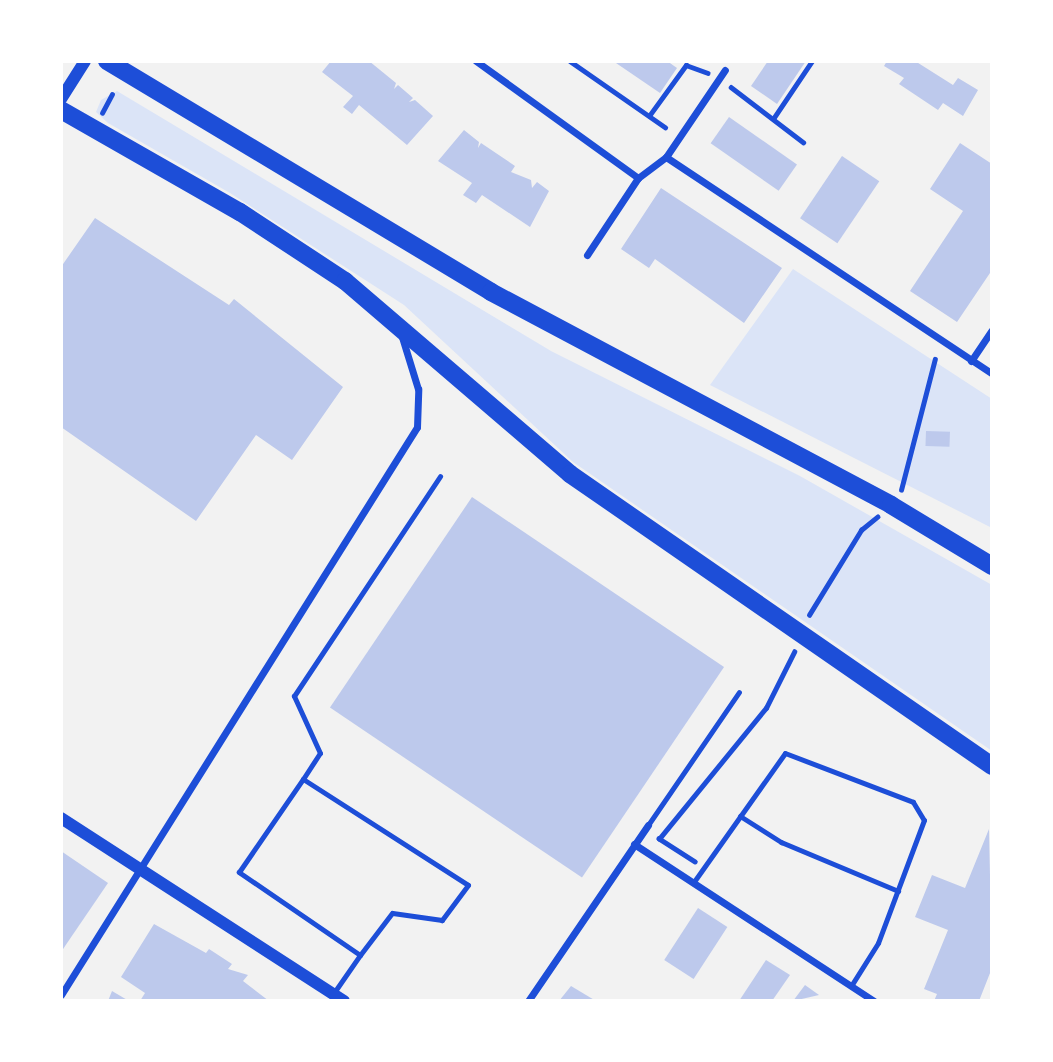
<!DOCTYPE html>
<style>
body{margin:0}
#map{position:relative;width:1053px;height:1062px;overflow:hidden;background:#f2f2f2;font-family:"PT Sans",sans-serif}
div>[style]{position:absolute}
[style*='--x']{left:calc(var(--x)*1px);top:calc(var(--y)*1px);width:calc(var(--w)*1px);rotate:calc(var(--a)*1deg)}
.green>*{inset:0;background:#dbe4f7}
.building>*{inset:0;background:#bdc9ec;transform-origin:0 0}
.path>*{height:4.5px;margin:-2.25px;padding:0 2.25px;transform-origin:2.25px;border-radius:2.25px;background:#1d4ed8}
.service>*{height:5px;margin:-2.5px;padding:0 2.5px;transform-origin:2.5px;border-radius:2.5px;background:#1d4ed8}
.minor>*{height:7px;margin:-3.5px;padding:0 3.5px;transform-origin:3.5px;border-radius:3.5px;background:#1d4ed8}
.tertiary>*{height:12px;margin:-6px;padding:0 6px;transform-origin:6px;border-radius:6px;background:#1d4ed8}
.primary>*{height:18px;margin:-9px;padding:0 9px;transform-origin:9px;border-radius:9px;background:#1d4ed8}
span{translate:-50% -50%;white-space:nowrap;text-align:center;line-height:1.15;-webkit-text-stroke:5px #fff;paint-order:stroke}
.frame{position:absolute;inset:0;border:63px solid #fff;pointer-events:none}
</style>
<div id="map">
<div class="green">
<i style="clip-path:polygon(117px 91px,551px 351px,800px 476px,992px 585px,992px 751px,573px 462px,404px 305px,230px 193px,108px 123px,96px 112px,101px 100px)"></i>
<i style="clip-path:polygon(793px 269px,992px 399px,992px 528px,710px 385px)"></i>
</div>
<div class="building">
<i style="clip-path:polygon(331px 61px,369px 61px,396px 83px,394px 89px,398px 85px,413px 98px,409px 102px,415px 100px,433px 116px,407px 145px,359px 105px,352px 114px,343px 107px,353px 96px,322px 72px)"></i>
<i style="clip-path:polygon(613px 61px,667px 61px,677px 68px,660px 93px)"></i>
<i style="clip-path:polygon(768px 61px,806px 61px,777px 104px,751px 86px)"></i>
<i style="clip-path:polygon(887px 61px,915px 61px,953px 85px,958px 78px,978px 90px,963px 116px,943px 103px,938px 110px,899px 84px,904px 78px,884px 66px)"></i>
<i style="left:729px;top:117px;width:83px;height:32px;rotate:35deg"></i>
<i style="clip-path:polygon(464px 130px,479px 142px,478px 148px,481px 143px,515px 166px,511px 172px,531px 180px,532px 188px,537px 182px,549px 191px,530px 227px,482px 195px,476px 203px,463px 195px,472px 183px,438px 161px)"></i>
<i style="clip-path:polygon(960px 143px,992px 164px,992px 270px,957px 322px,910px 291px,963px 211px,930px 189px)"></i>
<i style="left:842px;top:156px;width:45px;height:75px;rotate:34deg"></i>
<i style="clip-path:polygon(661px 188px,782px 268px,744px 323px,655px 259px,649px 268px,621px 249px)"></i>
<i style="clip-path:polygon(95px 218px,229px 305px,234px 299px,343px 387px,292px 460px,256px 435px,196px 521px,61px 427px,61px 267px)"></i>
<i style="left:926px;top:431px;width:24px;height:15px;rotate:2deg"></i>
<i style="left:472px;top:497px;width:304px;height:254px;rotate:34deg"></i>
<i style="clip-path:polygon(989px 829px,992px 968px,979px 1001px,934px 1001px,937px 994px,924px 989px,948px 930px,915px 917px,932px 875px,965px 888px)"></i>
<i style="clip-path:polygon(61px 851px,108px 883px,61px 952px)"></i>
<i style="left:698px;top:908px;width:35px;height:62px;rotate:33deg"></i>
<i style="clip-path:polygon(154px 924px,206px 953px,209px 949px,232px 964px,228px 969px,248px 975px,243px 981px,269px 1001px,140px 1001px,145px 993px,121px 977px)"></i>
<i style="clip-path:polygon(766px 960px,790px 975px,772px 1001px,739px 1001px)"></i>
<i style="clip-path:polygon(805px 985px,819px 995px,793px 1001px)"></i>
<i style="clip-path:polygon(571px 986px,596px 1001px,559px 1001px)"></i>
<i style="clip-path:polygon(112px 991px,129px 1001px,108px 1001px)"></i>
</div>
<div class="path">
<i style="--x:570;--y:61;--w:116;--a:34.8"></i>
<i style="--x:731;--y:87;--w:91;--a:37.4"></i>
<i style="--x:102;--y:113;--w:21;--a:-62"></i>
<i style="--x:649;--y:116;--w:63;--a:-54"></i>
<i style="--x:686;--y:65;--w:23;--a:20"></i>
<i style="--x:773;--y:119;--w:70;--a:-56.1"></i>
<i style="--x:901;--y:490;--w:135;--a:-75.5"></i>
<i style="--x:809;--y:615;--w:100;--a:-58.5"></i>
<i style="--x:861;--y:530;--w:21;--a:-39"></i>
<i style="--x:695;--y:862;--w:43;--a:-147.4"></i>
<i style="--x:659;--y:839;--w:169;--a:-50.8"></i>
<i style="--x:766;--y:708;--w:63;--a:-63.4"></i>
</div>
<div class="service">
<i style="--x:303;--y:779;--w:31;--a:-57"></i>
<i style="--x:320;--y:753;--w:63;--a:-114.5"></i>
<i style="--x:294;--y:696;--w:264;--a:-56.4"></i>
<i style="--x:740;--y:816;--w:49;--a:32.4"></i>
<i style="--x:781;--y:842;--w:127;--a:22.7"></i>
<i style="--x:648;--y:825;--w:161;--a:-55.6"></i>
<i style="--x:693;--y:883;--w:159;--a:-54.7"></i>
<i style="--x:785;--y:753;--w:137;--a:20.9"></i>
<i style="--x:913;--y:802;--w:21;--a:59"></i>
<i style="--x:924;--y:820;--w:131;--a:110.5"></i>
<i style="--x:878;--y:943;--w:51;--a:122.1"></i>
<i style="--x:333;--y:994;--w:47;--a:-55.3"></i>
<i style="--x:360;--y:955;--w:147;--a:-145.6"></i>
<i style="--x:239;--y:872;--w:113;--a:-55.5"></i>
<i style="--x:303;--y:779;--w:196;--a:32.7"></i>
<i style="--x:468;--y:885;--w:44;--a:126.6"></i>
<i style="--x:442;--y:920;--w:50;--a:-172"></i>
<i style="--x:392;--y:913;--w:53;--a:127.3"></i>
</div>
<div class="minor">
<i style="--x:476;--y:61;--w:200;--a:35.8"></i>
<i style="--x:666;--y:157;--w:392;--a:33.6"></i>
<i style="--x:587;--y:255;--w:92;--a:-56.5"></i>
<i style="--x:638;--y:178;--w:35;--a:-37"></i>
<i style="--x:666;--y:157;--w:105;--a:-55.9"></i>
<i style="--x:971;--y:361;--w:37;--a:-56"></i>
<i style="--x:634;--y:844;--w:287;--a:33.2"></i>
<i style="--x:61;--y:995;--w:670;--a:-57.92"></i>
<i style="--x:417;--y:427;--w:38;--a:-88"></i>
<i style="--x:418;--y:389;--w:54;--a:-107.1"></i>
<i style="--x:528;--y:1001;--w:213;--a:-55.7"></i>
</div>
<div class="tertiary">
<i style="--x:61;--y:99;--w:45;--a:-57.7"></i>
<i style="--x:61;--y:818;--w:337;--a:32.9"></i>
</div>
<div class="primary">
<i style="--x:107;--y:61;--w:448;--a:31"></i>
<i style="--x:491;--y:292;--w:453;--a:28"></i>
<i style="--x:891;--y:505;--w:118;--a:31.1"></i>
<i style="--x:61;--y:110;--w:206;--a:29.7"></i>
<i style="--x:240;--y:212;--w:126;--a:33.3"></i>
<i style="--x:345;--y:281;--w:296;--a:40.6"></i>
<i style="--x:570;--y:474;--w:513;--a:34.68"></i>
</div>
<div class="frame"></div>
</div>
